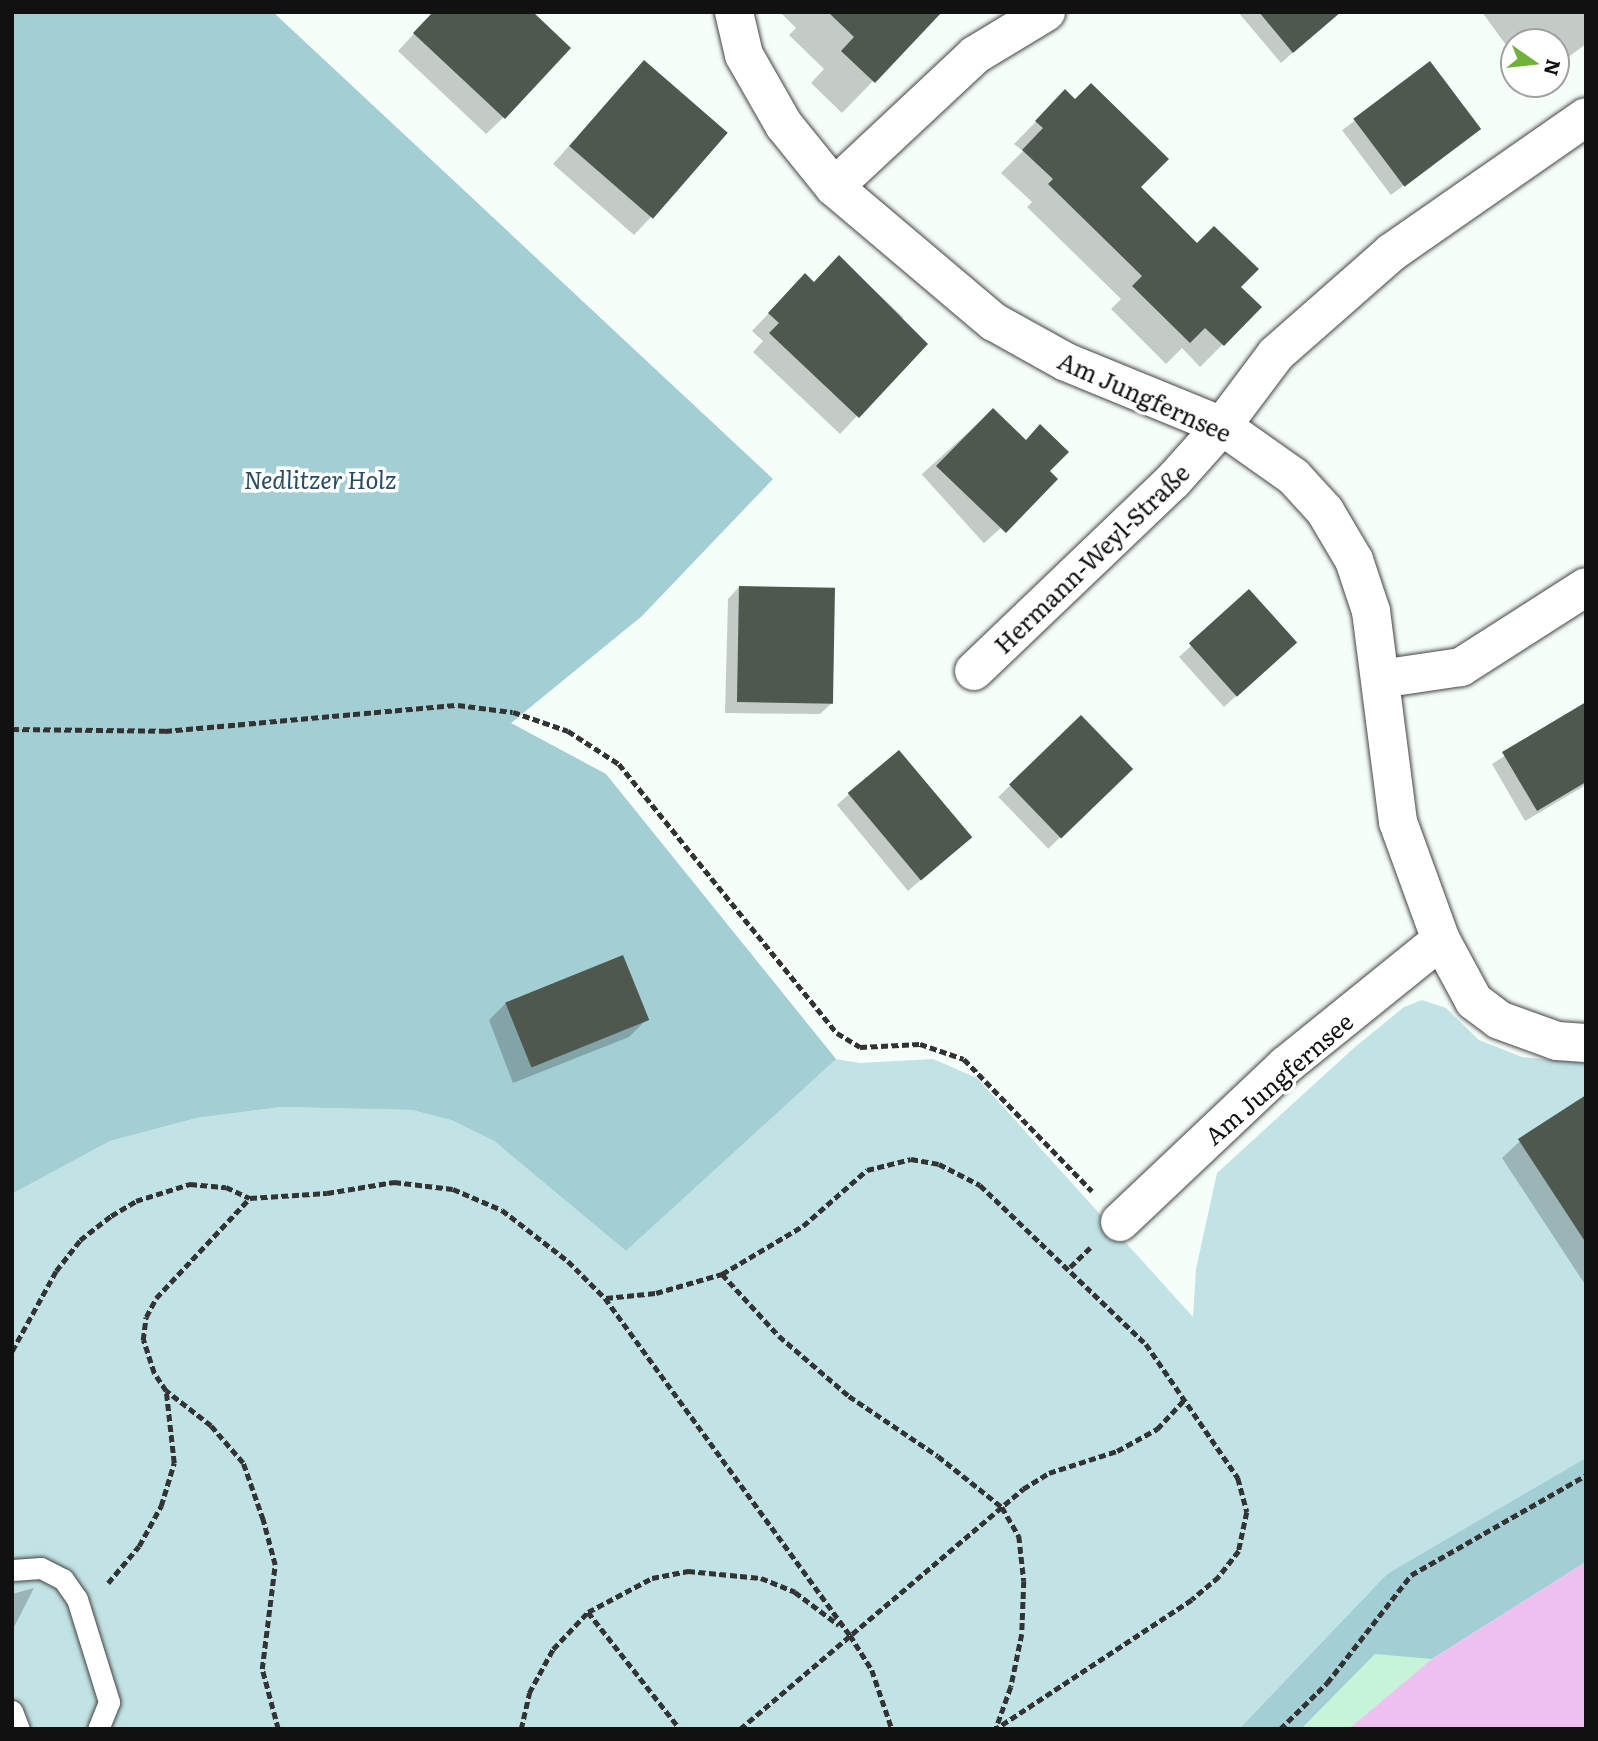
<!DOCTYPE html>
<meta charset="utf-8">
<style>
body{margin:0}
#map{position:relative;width:1598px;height:1741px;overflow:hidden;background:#f6fef9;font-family:Literata,serif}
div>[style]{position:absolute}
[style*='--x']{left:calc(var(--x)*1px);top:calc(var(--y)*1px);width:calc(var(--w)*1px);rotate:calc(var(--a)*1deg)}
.green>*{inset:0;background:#c2e3e5}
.forest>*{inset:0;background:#a3ced4}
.sand>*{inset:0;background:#c7f4d8}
.water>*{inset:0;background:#eec0f0}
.shadow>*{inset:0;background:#0003;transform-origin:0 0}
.building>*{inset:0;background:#4e584e;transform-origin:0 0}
.path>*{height:4.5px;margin-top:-2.25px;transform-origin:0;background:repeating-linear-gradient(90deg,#333 0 7px,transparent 0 10.5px)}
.roads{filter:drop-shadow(0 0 2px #444) drop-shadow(0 0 2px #444)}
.lane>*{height:21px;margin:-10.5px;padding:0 10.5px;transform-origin:10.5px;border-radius:10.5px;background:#fff}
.street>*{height:38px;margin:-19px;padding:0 19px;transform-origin:19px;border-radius:19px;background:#fff}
span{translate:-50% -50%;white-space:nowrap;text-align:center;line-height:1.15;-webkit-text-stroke:7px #fff;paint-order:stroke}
.street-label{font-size:24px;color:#111}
.park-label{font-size:24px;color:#284c62;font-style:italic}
.frame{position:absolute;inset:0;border:14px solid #111;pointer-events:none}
.north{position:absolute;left:1500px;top:28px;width:70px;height:70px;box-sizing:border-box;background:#fff;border:2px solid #a0a0a0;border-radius:50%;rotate:104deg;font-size:19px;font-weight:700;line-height:28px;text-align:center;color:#111}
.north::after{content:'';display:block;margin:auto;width:24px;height:32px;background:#70b139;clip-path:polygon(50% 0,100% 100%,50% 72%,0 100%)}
</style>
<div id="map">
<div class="green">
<i style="clip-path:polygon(1422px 1000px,1446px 1008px,1479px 1040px,1522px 1057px,1586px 1063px,1586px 1463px,1387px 1574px,1239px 1729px,12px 1729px,12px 1194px,110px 1141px,197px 1118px,281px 1107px,412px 1110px,451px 1120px,494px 1141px,626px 1251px,835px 1059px,860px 1063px,933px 1059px,977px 1078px,1193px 1317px,1196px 1269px,1217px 1173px,1355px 1047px,1404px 1007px)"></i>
</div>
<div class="forest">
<i style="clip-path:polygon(12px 12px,273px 12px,773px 479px,642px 616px,511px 723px,606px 774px,836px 1059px,626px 1251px,494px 1141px,451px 1120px,412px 1110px,281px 1107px,197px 1118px,110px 1141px,12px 1194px)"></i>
<i style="clip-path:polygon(1586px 1458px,1586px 1562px,1432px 1659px,1349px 1729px,1239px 1729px,1387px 1574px)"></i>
</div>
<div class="sand">
<i style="clip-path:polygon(1375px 1654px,1432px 1659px,1349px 1729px,1301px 1729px)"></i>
</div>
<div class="water">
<i style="clip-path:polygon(1586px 1562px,1586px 1729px,1349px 1729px,1432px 1659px)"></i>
</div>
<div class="shadow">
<i style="clip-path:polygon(434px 12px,504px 117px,486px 134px,398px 51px)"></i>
<i style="clip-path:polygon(780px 12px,940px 12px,842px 113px,811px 83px,824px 69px,789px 35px,796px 28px)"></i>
<i style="clip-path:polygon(1238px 12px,1339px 12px,1281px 63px)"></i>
<i style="clip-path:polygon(1482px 12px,1586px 12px,1586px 44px,1556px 66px,1556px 42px,1514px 42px,1514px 56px)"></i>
<i style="left:1430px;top:64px;width:81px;height:110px;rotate:53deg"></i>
<i style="clip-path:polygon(627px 80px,651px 217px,634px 235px,553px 164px)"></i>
<i style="clip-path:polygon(1065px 92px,1139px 187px,1260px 307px,1200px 367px,1182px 348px,1166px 364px,1111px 309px,1121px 299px,1027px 207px,1032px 202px,1001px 173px,1023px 151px,1014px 144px)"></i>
<i style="clip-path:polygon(839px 257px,903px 317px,857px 416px,840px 434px,753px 352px,763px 341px,752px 331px,788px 293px,813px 284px)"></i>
<i style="left:993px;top:410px;width:93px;height:96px;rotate:48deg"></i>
<i style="clip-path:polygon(739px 587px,832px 703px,820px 714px,725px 713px,728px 599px)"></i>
<i style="clip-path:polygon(1249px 592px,1283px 653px,1224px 707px,1179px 657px)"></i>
<i style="clip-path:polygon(1586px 704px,1586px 785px,1525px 821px,1492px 764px)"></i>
<i style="left:1081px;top:717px;width:72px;height:115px;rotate:46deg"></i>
<i style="clip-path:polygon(849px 794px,969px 838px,908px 891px,837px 805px)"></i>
<i style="clip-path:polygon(506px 1003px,646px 1020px,629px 1037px,513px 1083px,489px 1020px)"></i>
<i style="clip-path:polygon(1586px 1098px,1586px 1286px,1502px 1158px,1520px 1141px)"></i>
<i style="clip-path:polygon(34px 1588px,12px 1631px,12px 1594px)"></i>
</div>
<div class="building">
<i style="clip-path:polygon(433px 12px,533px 12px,571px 48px,505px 119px,413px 33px)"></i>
<i style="clip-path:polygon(828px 12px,942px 12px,875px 83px,841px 51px,854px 37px)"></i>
<i style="clip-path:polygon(1259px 12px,1341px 12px,1293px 53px)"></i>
<i style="left:644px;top:60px;width:111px;height:114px;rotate:41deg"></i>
<i style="left:1430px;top:61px;width:85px;height:96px;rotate:53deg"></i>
<i style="clip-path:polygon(1091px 83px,1169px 159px,1141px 187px,1197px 243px,1214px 226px,1259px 269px,1241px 287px,1262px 307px,1224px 346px,1205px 328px,1190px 343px,1132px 286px,1142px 276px,1048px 184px,1053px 179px,1022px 150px,1043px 128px,1035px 121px,1065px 89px,1075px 99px)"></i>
<i style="clip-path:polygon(839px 255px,928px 344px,859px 418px,769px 333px,779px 323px,768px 313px,805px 273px,814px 282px)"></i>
<i style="clip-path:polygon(993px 408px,1026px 440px,1040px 424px,1069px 452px,1050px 471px,1058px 479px,1006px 533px,936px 466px)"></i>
<i style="left:739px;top:586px;width:96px;height:116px;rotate:1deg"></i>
<i style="left:1249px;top:589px;width:72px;height:81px;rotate:48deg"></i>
<i style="clip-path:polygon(1586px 702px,1586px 782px,1537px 811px,1502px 752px)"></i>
<i style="left:1081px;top:715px;width:75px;height:100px;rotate:46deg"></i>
<i style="left:899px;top:750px;width:114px;height:67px;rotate:50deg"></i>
<i style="left:623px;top:955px;width:70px;height:127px;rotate:68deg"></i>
<i style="clip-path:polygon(1586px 1095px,1586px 1243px,1518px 1139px)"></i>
</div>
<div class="path">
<i style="--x:12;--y:729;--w:153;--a:0.7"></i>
<i style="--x:165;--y:731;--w:294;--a:-5.1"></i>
<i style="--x:458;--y:705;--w:55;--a:7.3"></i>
<i style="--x:513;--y:712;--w:58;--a:19.1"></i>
<i style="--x:568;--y:731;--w:61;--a:32.9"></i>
<i style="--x:619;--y:764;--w:346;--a:51"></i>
<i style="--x:837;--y:1033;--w:27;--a:31"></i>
<i style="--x:860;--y:1047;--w:60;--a:-2.9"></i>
<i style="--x:920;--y:1044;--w:46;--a:18.8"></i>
<i style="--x:964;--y:1059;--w:184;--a:45.9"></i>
<i style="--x:1070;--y:1267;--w:28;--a:-44"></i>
<i style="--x:722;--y:1274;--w:84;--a:47.4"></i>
<i style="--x:779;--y:1336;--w:92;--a:40.6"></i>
<i style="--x:849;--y:1396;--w:107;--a:34"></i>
<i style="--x:938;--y:1456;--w:82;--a:38.6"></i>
<i style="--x:1002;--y:1507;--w:34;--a:60"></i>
<i style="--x:1019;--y:1536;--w:45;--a:83.7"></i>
<i style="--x:1024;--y:1581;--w:53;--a:92.2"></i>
<i style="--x:1022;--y:1634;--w:54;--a:101.7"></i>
<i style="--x:1011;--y:1687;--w:45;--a:109.7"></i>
<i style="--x:606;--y:1298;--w:50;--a:-5.7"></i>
<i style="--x:656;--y:1293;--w:69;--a:-16.1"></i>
<i style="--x:722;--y:1274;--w:94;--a:-30.7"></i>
<i style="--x:803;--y:1226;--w:85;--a:-41.2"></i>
<i style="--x:867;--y:1170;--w:45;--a:-14"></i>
<i style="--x:911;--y:1159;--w:28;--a:10"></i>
<i style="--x:939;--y:1164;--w:46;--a:27.1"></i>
<i style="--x:980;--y:1185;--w:230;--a:43.8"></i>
<i style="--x:1146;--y:1344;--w:163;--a:55.5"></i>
<i style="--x:1238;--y:1478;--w:35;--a:75"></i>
<i style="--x:1247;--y:1512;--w:40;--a:102"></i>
<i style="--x:1239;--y:1551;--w:33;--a:128"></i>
<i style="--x:1219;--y:1577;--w:35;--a:140"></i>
<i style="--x:1192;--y:1600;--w:235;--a:146.6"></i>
<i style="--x:12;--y:1351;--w:91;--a:-61.2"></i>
<i style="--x:56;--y:1271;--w:39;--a:-52"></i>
<i style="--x:80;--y:1240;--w:39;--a:-38"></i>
<i style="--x:111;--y:1216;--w:29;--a:-31"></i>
<i style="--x:136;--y:1201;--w:57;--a:-17.5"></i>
<i style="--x:190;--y:1184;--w:36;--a:5"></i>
<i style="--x:226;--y:1187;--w:26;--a:25"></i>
<i style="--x:108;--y:1583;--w:48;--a:-50"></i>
<i style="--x:139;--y:1546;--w:46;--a:-61.2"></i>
<i style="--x:161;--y:1506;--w:45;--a:-73.2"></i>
<i style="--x:174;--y:1463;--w:72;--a:-96.3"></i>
<i style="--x:588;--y:1612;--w:149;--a:51.8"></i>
<i style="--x:278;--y:1729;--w:62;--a:-104.9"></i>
<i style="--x:262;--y:1669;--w:105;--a:-82.9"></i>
<i style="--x:275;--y:1565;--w:47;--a:-104.9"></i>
<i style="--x:263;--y:1520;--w:60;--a:-109.3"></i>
<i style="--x:243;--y:1463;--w:49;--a:-130.9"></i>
<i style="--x:211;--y:1426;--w:57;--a:-142.1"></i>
<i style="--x:166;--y:1391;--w:22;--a:-124"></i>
<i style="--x:154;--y:1373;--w:35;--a:-108"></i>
<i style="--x:143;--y:1340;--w:23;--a:-83"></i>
<i style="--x:146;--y:1317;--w:21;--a:-62"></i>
<i style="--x:156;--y:1298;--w:137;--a:-46.8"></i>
<i style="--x:250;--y:1198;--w:77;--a:-3.7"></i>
<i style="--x:327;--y:1193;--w:68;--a:-9.3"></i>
<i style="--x:394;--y:1182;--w:59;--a:6.8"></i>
<i style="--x:453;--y:1189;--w:53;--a:23.2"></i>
<i style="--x:502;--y:1210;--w:83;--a:37.7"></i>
<i style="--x:568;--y:1261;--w:52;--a:45"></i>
<i style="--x:605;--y:1298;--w:417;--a:54"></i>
<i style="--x:850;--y:1635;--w:41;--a:57.8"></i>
<i style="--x:872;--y:1670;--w:62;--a:71.3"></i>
<i style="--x:521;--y:1729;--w:37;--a:-77"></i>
<i style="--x:529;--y:1693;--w:50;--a:-61.4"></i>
<i style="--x:553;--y:1649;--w:51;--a:-46.6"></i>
<i style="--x:588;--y:1612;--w:72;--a:-28"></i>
<i style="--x:652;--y:1578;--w:37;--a:-11"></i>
<i style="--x:688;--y:1571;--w:73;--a:5.5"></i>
<i style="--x:761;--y:1578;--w:37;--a:22"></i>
<i style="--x:795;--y:1592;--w:55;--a:36.9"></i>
<i style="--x:740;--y:1729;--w:371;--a:-40.3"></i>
<i style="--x:1023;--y:1489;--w:31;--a:-32"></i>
<i style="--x:1049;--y:1473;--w:71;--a:-17.9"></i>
<i style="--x:1117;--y:1451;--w:46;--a:-28.8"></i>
<i style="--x:1157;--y:1429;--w:40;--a:-47"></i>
<i style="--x:1280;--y:1729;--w:66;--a:-44.4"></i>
<i style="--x:1327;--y:1683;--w:137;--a:-52.1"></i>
<i style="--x:1411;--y:1575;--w:202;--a:-29.7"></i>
</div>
<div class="roads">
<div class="lane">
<i style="--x:12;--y:1570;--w:29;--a:-4"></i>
<i style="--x:41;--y:1568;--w:25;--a:27"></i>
<i style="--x:63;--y:1579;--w:24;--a:55"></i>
<i style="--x:77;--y:1599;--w:108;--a:72.7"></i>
<i style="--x:109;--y:1702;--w:29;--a:112"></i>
<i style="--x:12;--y:1711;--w:19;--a:69"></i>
</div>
<div class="street">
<i style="--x:734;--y:12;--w:44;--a:76.9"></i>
<i style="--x:744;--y:55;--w:81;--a:60.3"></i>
<i style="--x:784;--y:125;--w:80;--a:51.1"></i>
<i style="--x:834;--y:187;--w:209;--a:40.2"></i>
<i style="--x:994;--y:322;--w:82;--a:29.1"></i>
<i style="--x:1066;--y:362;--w:169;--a:22.3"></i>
<i style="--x:1222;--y:426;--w:88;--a:35.3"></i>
<i style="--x:1294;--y:477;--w:46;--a:47.6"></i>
<i style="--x:1325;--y:511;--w:57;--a:59.4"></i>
<i style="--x:1354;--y:560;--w:54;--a:71.6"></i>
<i style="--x:1371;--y:611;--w:213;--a:82.7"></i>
<i style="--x:1398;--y:822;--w:126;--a:70"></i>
<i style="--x:1441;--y:940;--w:69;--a:61.6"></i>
<i style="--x:1474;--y:1001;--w:31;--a:37"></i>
<i style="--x:1499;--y:1020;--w:62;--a:19.9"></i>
<i style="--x:1557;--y:1041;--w:29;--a:4"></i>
<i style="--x:834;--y:187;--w:193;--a:-43.1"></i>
<i style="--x:975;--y:55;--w:83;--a:-31.2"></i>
<i style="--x:974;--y:671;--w:274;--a:-43.7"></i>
<i style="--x:1172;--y:482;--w:75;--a:-48.2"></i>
<i style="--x:1222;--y:426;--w:90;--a:-53.1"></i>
<i style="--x:1276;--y:354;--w:154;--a:-41.3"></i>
<i style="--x:1392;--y:252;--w:236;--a:-34.8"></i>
<i style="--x:1380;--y:679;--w:82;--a:-8.4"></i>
<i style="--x:1461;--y:667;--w:148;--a:-32.6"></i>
<i style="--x:1120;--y:1222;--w:228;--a:-43.4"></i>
<i style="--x:1286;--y:1065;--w:199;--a:-38.9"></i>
</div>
</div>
<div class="street-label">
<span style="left:1145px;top:396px;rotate:24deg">Am Jungfernsee</span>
<span style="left:1091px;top:558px;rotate:-44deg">Hermann-Weyl-Straße</span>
<span style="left:1278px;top:1078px;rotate:-41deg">Am Jungfernsee</span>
</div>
<div class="park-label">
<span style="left:320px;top:479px">Nedlitzer Holz</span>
</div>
<div class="frame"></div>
<div class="north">N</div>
</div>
